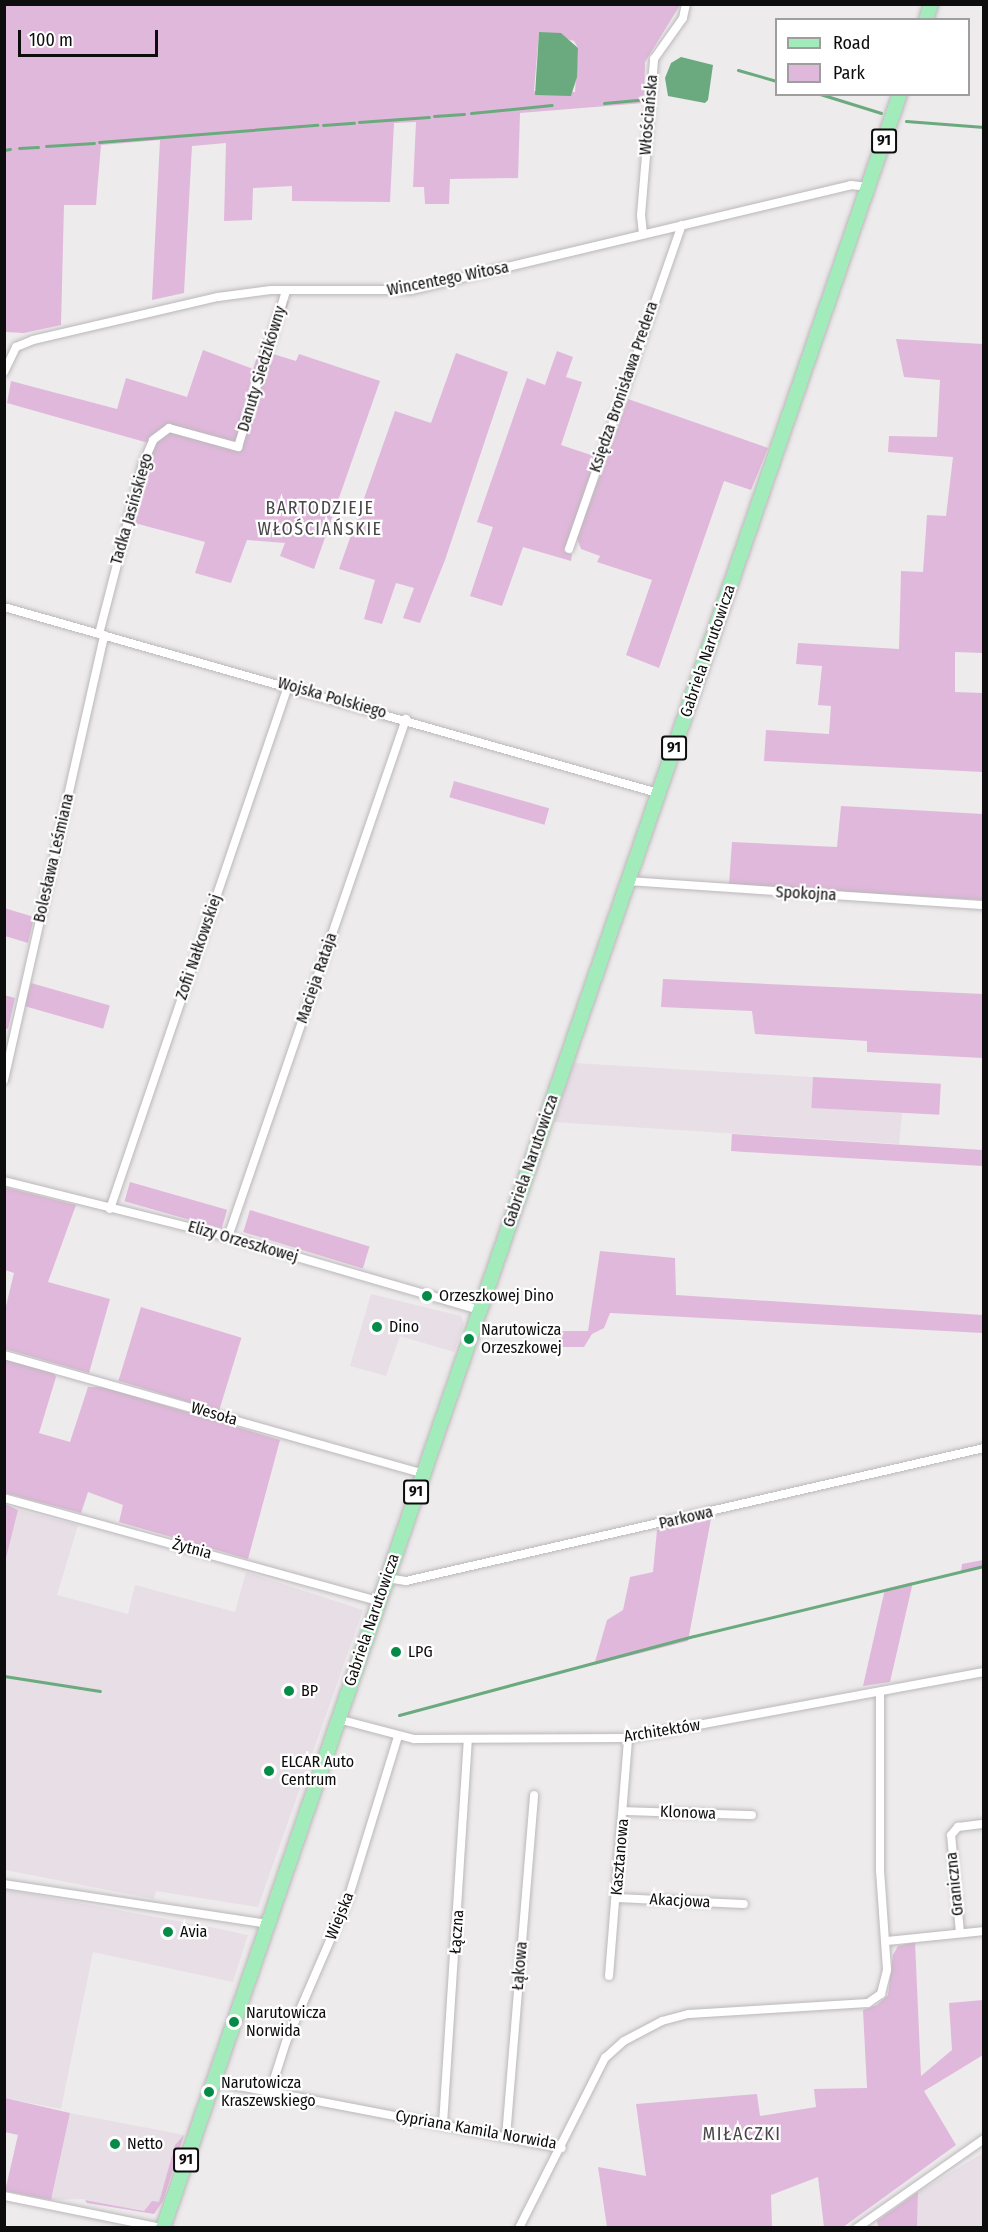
<!DOCTYPE html>
<meta charset="utf-8">
<style>
body{margin:0}
#map{position:relative;width:988px;height:2232px;overflow:hidden;background:#eeebed;font-family:"Fira Sans Condensed",sans-serif}
div>[style]{position:absolute}
[style*='--x']{left:calc(var(--x)*1px);top:calc(var(--y)*1px);width:calc(var(--w)*1px);rotate:calc(var(--a)*1deg)}
.built>*{inset:0;background:#e7dee6}
.green>*{inset:0;background:#e0b8db;transform-origin:0 0}
.water>*{inset:0;background:#6baa7e}
.stream>*{height:3px;margin:-1.5px;padding:0 1.5px;transform-origin:1.5px;border-radius:1.5px;background:#6baa7e}
.roads{filter:drop-shadow(0 0 2px #bbb8ba) drop-shadow(0 0 2px #bbb8ba)}
.street>*{height:8px;margin:-4px;padding:0 4px;transform-origin:4px;border-radius:4px;background:#fff}
.primary>*{height:14px;margin:-7px;padding:0 7px;transform-origin:7px;border-radius:7px;background:#a2ebbb}
.dots>*{width:16px;height:16px;translate:-50% -50%;box-sizing:border-box;border:3px solid #fff;border-radius:50%}
span{translate:-50% -50%;white-space:nowrap;text-align:center;line-height:1.15;-webkit-text-stroke:4.5px #fff;paint-order:stroke}
.shield-label span{padding:2px 4px;background:#fff;border:2px solid;border-radius:4px;-webkit-text-stroke-width:0}
.shield-label{font-size:15px;color:#0d0d0d;font-weight:700}
.street-label{font-size:16px;color:#0d0d0d}
.poi-label{font-size:16px;color:#0d0d0d}
.left{translate:0 -50%;text-align:left}
.neighbourhood-label{font-size:18px;color:#484648;letter-spacing:1.5px}
.frame{position:absolute;inset:0;border:6px solid #0d0d0d;pointer-events:none}
.legend{position:absolute;left:775px;top:18px;width:195px;height:78px;box-sizing:border-box;background:#fff;border:2px solid #9e9e9e;margin:0;padding:8px 10px;list-style:none;font-size:18px;color:#0d0d0d}
.legend li{display:flex;align-items:center;gap:12px;height:30px}
.legend b{width:30px;border:2px solid #9e9e9e}
.scale{position:absolute;left:18px;top:30px;width:140px;height:27px;box-sizing:border-box;border:3px solid #0d0d0d;border-top:0;padding-left:8px;font-size:18px;line-height:21px;white-space:nowrap;color:#0d0d0d;-webkit-text-stroke:4px #fff;paint-order:stroke}
</style>
<div id="map">
<div class="built">
<i style="clip-path:polygon(574px 1063px,813px 1077px,812px 1108px,902px 1113px,899px 1144px,553px 1122px)"></i>
<i style="clip-path:polygon(371px 1294px,461px 1316px,464px 1324px,454px 1352px,400px 1336px,386px 1376px,350px 1366px)"></i>
<i style="clip-path:polygon(18px 1510px,78px 1525px,57px 1595px,128px 1614px,135px 1585px,235px 1612px,246px 1572px,363px 1610px,258px 1907px,156px 1891px,154px 1899px,5px 1870px,4px 1562px)"></i>
<i style="clip-path:polygon(4px 1889px,215px 1928px,248px 1935px,233px 1982px,93px 1952px,61px 2109px,5px 2098px)"></i>
<i style="clip-path:polygon(70px 2113px,184px 2135px,175px 2145px,159px 2203px,144px 2211px,82px 2199px,51px 2200px)"></i>
<i style="clip-path:polygon(983px 2153px,983px 2227px,917px 2228px,918px 2192px)"></i>
</div>
<div class="green">
<i style="clip-path:polygon(evenodd,4px 5px,680px 5px,645px 62px,644px 103px,520px 113px,518px 178px,450px 179px,449px 204px,425px 204px,424px 187px,413px 187px,416px 122px,394px 123px,390px 202px,292px 201px,292px 186px,253px 188px,252px 220px,224px 221px,226px 143px,192px 146px,184px 293px,152px 300px,160px 140px,101px 145px,96px 205px,64px 205px,61px 325px,24px 333px,5px 332px,4px 5px,539px 32px,574px 41px,578px 48px,575px 92px,534px 91px,539px 32px)"></i>
<i style="clip-path:polygon(289px 301px,273px 354px,296px 361px,299px 354px,380px 381px,314px 569px,280px 556px,285px 543px,247px 540px,231px 583px,195px 573px,205px 542px,131px 522px,152px 444px,7px 403px,11px 381px,117px 409px,126px 378px,187px 397px,203px 350px,253px 369px,276px 302px)"></i>
<i style="clip-path:polygon(896px 339px,983px 344px,983px 653px,955px 652px,955px 692px,983px 693px,983px 772px,764px 761px,766px 730px,829px 734px,831px 706px,818px 705px,822px 666px,796px 664px,798px 643px,899px 649px,901px 571px,923px 572px,927px 515px,946px 516px,953px 457px,888px 452px,889px 436px,937px 437px,940px 380px,904px 377px)"></i>
<i style="clip-path:polygon(557px 351px,573px 357px,566px 377px,582px 382px,561px 445px,597px 457px,564px 551px,572px 554px,571px 561px,523px 547px,502px 606px,470px 596px,493px 527px,477px 522px,527px 378px,545px 385px)"></i>
<i style="clip-path:polygon(456px 353px,508px 372px,445px 560px,420px 623px,403px 618px,414px 588px,396px 583px,382px 624px,364px 619px,375px 580px,339px 569px,395px 411px,431px 423px)"></i>
<i style="clip-path:polygon(628px 399px,768px 448px,751px 490px,724px 481px,659px 668px,626px 655px,652px 580px,597px 562px,600px 556px,581px 549px,577px 538px)"></i>
<i style="left:454px;top:781px;width:99px;height:17px;rotate:16deg"></i>
<i style="clip-path:polygon(841px 806px,983px 814px,983px 900px,729px 885px,732px 842px,837px 847px)"></i>
<i style="clip-path:polygon(4px 908px,34px 917px,28px 943px,5px 936px)"></i>
<i style="clip-path:polygon(663px 979px,983px 994px,983px 1058px,867px 1052px,867px 1041px,755px 1034px,752px 1011px,661px 1007px)"></i>
<i style="left:31px;top:983px;width:82px;height:24px;rotate:16deg"></i>
<i style="clip-path:polygon(4px 995px,15px 998px,8px 1029px,5px 1028px)"></i>
<i style="left:813px;top:1077px;width:128px;height:31px;rotate:3deg"></i>
<i style="clip-path:polygon(732px 1134px,983px 1150px,983px 1166px,745px 1152px,731px 1151px)"></i>
<i style="left:130px;top:1182px;width:101px;height:20px;rotate:16deg"></i>
<i style="clip-path:polygon(4px 1187px,76px 1205px,48px 1282px,110px 1299px,89px 1373px,5px 1349px,5px 1310px,14px 1273px,5px 1270px)"></i>
<i style="left:250px;top:1210px;width:125px;height:23px;rotate:17deg"></i>
<i style="clip-path:polygon(600px 1251px,675px 1258px,676px 1295px,983px 1315px,983px 1333px,610px 1313px,604px 1328px,592px 1334px,584px 1347px,558px 1347px,560px 1331px,588px 1331px)"></i>
<i style="left:141px;top:1307px;width:105px;height:77px;rotate:17deg"></i>
<i style="clip-path:polygon(5px 1359px,53px 1372px,56px 1377px,39px 1433px,70px 1442px,88px 1387px,103px 1387px,280px 1440px,248px 1559px,119px 1522px,123px 1505px,88px 1492px,81px 1513px,5px 1493px)"></i>
<i style="clip-path:polygon(5px 1504px,18px 1510px,5px 1562px)"></i>
<i style="clip-path:polygon(711px 1519px,688px 1641px,594px 1665px,607px 1620px,623px 1610px,630px 1577px,653px 1572px,657px 1530px)"></i>
<i style="clip-path:polygon(983px 1560px,983px 1566px,961px 1572px,962px 1564px)"></i>
<i style="clip-path:polygon(913px 1582px,890px 1682px,863px 1686px,885px 1589px)"></i>
<i style="clip-path:polygon(915px 1942px,921px 2076px,952px 2050px,949px 2003px,983px 2000px,983px 2055px,924px 2091px,956px 2145px,843px 2227px,824px 2227px,818px 2177px,771px 2195px,772px 2227px,607px 2227px,598px 2167px,646px 2176px,636px 2104px,757px 2094px,760px 2116px,816px 2107px,814px 2089px,867px 2088px,863px 2010px,877px 2005px,888px 1995px,893px 1955px,898px 1946px)"></i>
<i style="clip-path:polygon(5px 2098px,70px 2113px,51px 2200px,5px 2191px,18px 2135px,5px 2132px)"></i>
<i style="clip-path:polygon(184px 2135px,163px 2201px,154px 2214px,87px 2203px,85px 2200px,144px 2211px,152px 2201px,159px 2202px,175px 2145px)"></i>
<i style="clip-path:polygon(918px 2192px,917px 2227px,878px 2227px,877px 2221px)"></i>
</div>
<div class="water">
<i style="clip-path:polygon(539px 32px,561px 33px,578px 48px,577px 77px,571px 96px,535px 95px)"></i>
<i style="clip-path:polygon(681px 57px,713px 65px,708px 100px,705px 103px,668px 96px,665px 78px,671px 63px)"></i>
</div>
<div class="stream">
<i style="--x:738;--y:70;--w:40;--a:16"></i>
<i style="--x:820;--y:94;--w:64;--a:17.3"></i>
<i style="--x:604;--y:103;--w:36;--a:-5"></i>
<i style="--x:471;--y:113;--w:81;--a:-5.6"></i>
<i style="--x:434;--y:116;--w:30;--a:-4"></i>
<i style="--x:906;--y:121;--w:78;--a:4.4"></i>
<i style="--x:359;--y:122;--w:70;--a:-4.1"></i>
<i style="--x:323;--y:125;--w:31;--a:-4"></i>
<i style="--x:99;--y:142;--w:219;--a:-4.5"></i>
<i style="--x:46;--y:146;--w:48;--a:-3.6"></i>
<i style="--x:19;--y:148;--w:19;--a:-3"></i>
<i style="--x:4;--y:150;--w:6;--a:-9"></i>
<i style="--x:4;--y:1676;--w:97;--a:8.9"></i>
<i style="--x:399;--y:1715;--w:305;--a:-15"></i>
<i style="--x:694;--y:1636;--w:298;--a:-13.6"></i>
</div>
<div class="roads">
<div class="street">
<i style="--x:643;--y:234;--w:19;--a:-96"></i>
<i style="--x:641;--y:215;--w:157;--a:-85.2"></i>
<i style="--x:654;--y:59;--w:50;--a:-54.7"></i>
<i style="--x:683;--y:18;--w:14;--a:-78"></i>
<i style="--x:4;--y:372;--w:28;--a:-64"></i>
<i style="--x:16;--y:347;--w:18;--a:-22"></i>
<i style="--x:33;--y:340;--w:190;--a:-13.1"></i>
<i style="--x:218;--y:297;--w:53;--a:-7.5"></i>
<i style="--x:271;--y:290;--w:140;--a:0"></i>
<i style="--x:411;--y:290;--w:452;--a:-13.4"></i>
<i style="--x:851;--y:185;--w:17;--a:7"></i>
<i style="--x:569;--y:549;--w:343;--a:-70.8"></i>
<i style="--x:4;--y:607;--w:680;--a:15.88"></i>
<i style="--x:99;--y:634;--w:176;--a:-75.5"></i>
<i style="--x:143;--y:464;--w:26;--a:-67"></i>
<i style="--x:153;--y:440;--w:20;--a:-37"></i>
<i style="--x:169;--y:428;--w:72;--a:15.4"></i>
<i style="--x:238;--y:447;--w:163;--a:-72.9"></i>
<i style="--x:628;--y:881;--w:357;--a:3.9"></i>
<i style="--x:4;--y:1080;--w:456;--a:-77.3"></i>
<i style="--x:4;--y:1181;--w:231;--a:14"></i>
<i style="--x:228;--y:1237;--w:262;--a:16.2"></i>
<i style="--x:110;--y:1209;--w:552;--a:-71.2"></i>
<i style="--x:228;--y:1237;--w:548;--a:-71.04"></i>
<i style="--x:4;--y:1355;--w:434;--a:15.8"></i>
<i style="--x:4;--y:1498;--w:389;--a:15.4"></i>
<i style="--x:387;--y:1578;--w:19;--a:9"></i>
<i style="--x:406;--y:1581;--w:593;--a:-12.96"></i>
<i style="--x:338;--y:1719;--w:79;--a:14.7"></i>
<i style="--x:414;--y:1739;--w:214;--a:-0.3"></i>
<i style="--x:628;--y:1738;--w:362;--a:-10.5"></i>
<i style="--x:623;--y:1811;--w:129;--a:1.8"></i>
<i style="--x:4;--y:1884;--w:266;--a:8.6"></i>
<i style="--x:616;--y:1898;--w:128;--a:2.7"></i>
<i style="--x:960;--y:1933;--w:98;--a:-95.2"></i>
<i style="--x:951;--y:1835;--w:11;--a:-49"></i>
<i style="--x:958;--y:1827;--w:26;--a:-7"></i>
<i style="--x:887;--y:1941;--w:98;--a:-5.9"></i>
<i style="--x:609;--y:1976;--w:239;--a:-85.4"></i>
<i style="--x:213;--y:2081;--w:355;--a:10.9"></i>
<i style="--x:270;--y:2092;--w:52;--a:-72.3"></i>
<i style="--x:286;--y:2042;--w:156;--a:-66.6"></i>
<i style="--x:348;--y:1899;--w:170;--a:-72.9"></i>
<i style="--x:443;--y:2124;--w:385;--a:-86.3"></i>
<i style="--x:506;--y:2137;--w:343;--a:-85.3"></i>
<i style="--x:4;--y:2196;--w:160;--a:11.5"></i>
<i style="--x:519;--y:2228;--w:191;--a:-63.2"></i>
<i style="--x:605;--y:2058;--w:25;--a:-42"></i>
<i style="--x:624;--y:2041;--w:43;--a:-27.8"></i>
<i style="--x:662;--y:2021;--w:28;--a:-15"></i>
<i style="--x:689;--y:2014;--w:179;--a:-3.5"></i>
<i style="--x:868;--y:2003;--w:16;--a:-35"></i>
<i style="--x:881;--y:1994;--w:25;--a:-76"></i>
<i style="--x:887;--y:1970;--w:99;--a:-94"></i>
<i style="--x:880;--y:1871;--w:179;--a:-90"></i>
<i style="--x:857;--y:2228;--w:155;--a:-35"></i>
</div>
<div class="primary">
<i style="--x:926;--y:20;--w:17;--a:-73"></i>
<i style="--x:163;--y:2228;--w:2258;--a:-70.95"></i>
</div>
</div>
<div class="dots">
<i style="left:427px;top:1296px;background:#058b48"></i>
<i style="left:377px;top:1327px;background:#058b48"></i>
<i style="left:469px;top:1339px;background:#058b48"></i>
<i style="left:396px;top:1652px;background:#058b48"></i>
<i style="left:289px;top:1691px;background:#058b48"></i>
<i style="left:269px;top:1771px;background:#058b48"></i>
<i style="left:168px;top:1932px;background:#058b48"></i>
<i style="left:234px;top:2022px;background:#058b48"></i>
<i style="left:209px;top:2092px;background:#058b48"></i>
<i style="left:115px;top:2144px;background:#058b48"></i>
</div>
<div class="shield-label">
<span style="left:884px;top:141px">91</span>
<span style="left:674px;top:748px">91</span>
<span style="left:416px;top:1492px">91</span>
<span style="left:186px;top:2160px">91</span>
</div>
<div class="street-label">
<span style="left:649px;top:115px;rotate:-85deg">Włościańska</span>
<span style="left:448px;top:279px;rotate:-11deg">Wincentego Witosa</span>
<span style="left:262px;top:369px;rotate:-73deg">Danuty Siedzikówny</span>
<span style="left:624px;top:387px;rotate:-71deg">Księdza Bronisława Predera</span>
<span style="left:132px;top:509px;rotate:-74deg">Tadka Jasińskiego</span>
<span style="left:708px;top:651px;rotate:-71deg">Gabriela Narutowicza</span>
<span style="left:332px;top:698px;rotate:16deg">Wojska Polskiego</span>
<span style="left:54px;top:858px;rotate:-77deg">Bolesława Leśmiana</span>
<span style="left:806px;top:894px;rotate:3deg">Spokojna</span>
<span style="left:199px;top:947px;rotate:-71deg">Zofii Nałkowskiej</span>
<span style="left:317px;top:978px;rotate:-71deg">Macieja Rataja</span>
<span style="left:531px;top:1161px;rotate:-71deg">Gabriela Narutowicza</span>
<span style="left:243px;top:1242px;rotate:16deg">Elizy Orzeszkowej</span>
<span style="left:214px;top:1414px;rotate:16deg">Wesoła</span>
<span style="left:686px;top:1518px;rotate:-13deg">Parkowa</span>
<span style="left:192px;top:1549px;rotate:15deg">Żytnia</span>
<span style="left:372px;top:1620px;rotate:-71deg">Gabriela Narutowicza</span>
<span style="left:662px;top:1731px;rotate:-9deg">Architektów</span>
<span style="left:688px;top:1813px;rotate:2deg">Klonowa</span>
<span style="left:620px;top:1857px;rotate:-85deg">Kasztanowa</span>
<span style="left:955px;top:1884px;rotate:-96deg">Graniczna</span>
<span style="left:680px;top:1901px;rotate:3deg">Akacjowa</span>
<span style="left:340px;top:1916px;rotate:-68deg">Wiejska</span>
<span style="left:457px;top:1932px;rotate:-86deg">Łączna</span>
<span style="left:520px;top:1966px;rotate:-85deg">Łąkowa</span>
<span style="left:476px;top:2130px;rotate:10deg">Cypriana Kamila Norwida</span>
</div>
<div class="poi-label">
<span class="left" style="left:439px;top:1296px">Orzeszkowej Dino</span>
<span class="left" style="left:389px;top:1327px">Dino</span>
<span class="left" style="left:481px;top:1339px">Narutowicza<br>Orzeszkowej</span>
<span class="left" style="left:408px;top:1652px">LPG</span>
<span class="left" style="left:301px;top:1691px">BP</span>
<span class="left" style="left:281px;top:1771px">ELCAR Auto<br>Centrum</span>
<span class="left" style="left:180px;top:1932px">Avia</span>
<span class="left" style="left:246px;top:2022px">Narutowicza<br>Norwida</span>
<span class="left" style="left:221px;top:2092px">Narutowicza<br>Kraszewskiego</span>
<span class="left" style="left:127px;top:2144px">Netto</span>
</div>
<div class="neighbourhood-label">
<span style="left:320px;top:519px">BARTODZIEJE<br>WŁOŚCIAŃSKIE</span>
<span style="left:742px;top:2134px">MIŁACZKI</span>
</div>
<div class="frame"></div>
<ul class="legend">
<li><b style="height:8px;background:#a2ebbb"></b>Road</li>
<li><b style="height:16px;background:#e0b8db"></b>Park</li>
</ul>
<div class="scale">100 m</div>
</div>
